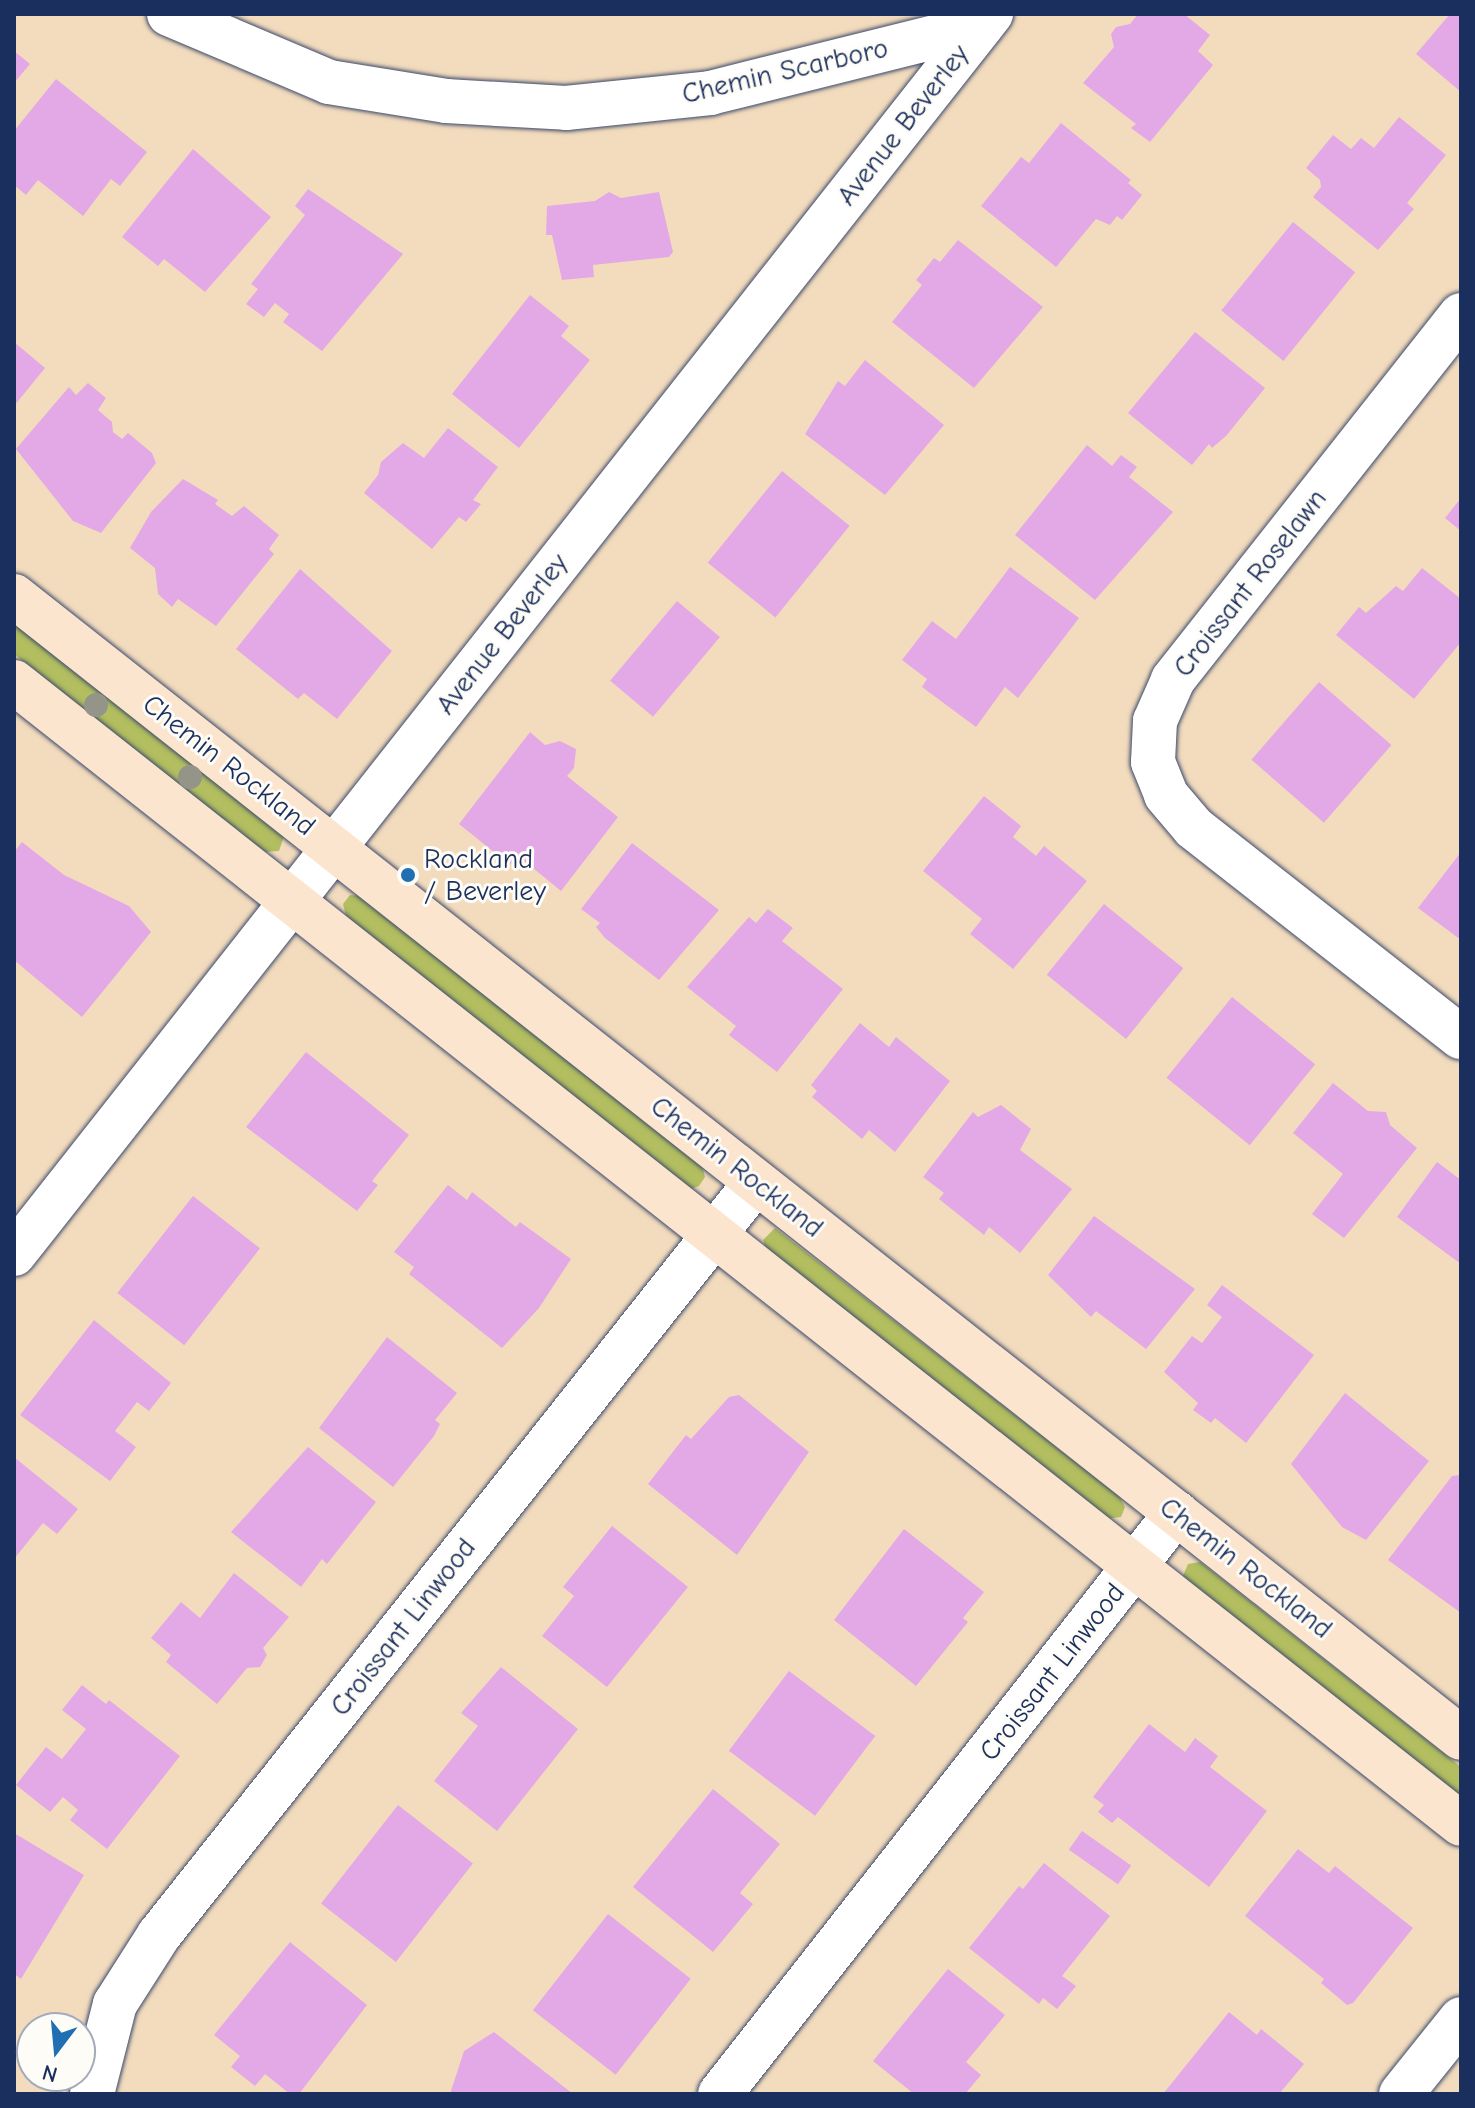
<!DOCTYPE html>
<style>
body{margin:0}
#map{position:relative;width:1475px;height:2108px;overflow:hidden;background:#f3dcbd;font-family:"Comic Neue",sans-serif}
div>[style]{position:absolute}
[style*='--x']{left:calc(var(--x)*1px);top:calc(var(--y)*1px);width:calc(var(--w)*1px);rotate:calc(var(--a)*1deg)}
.green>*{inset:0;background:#b2be5f}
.building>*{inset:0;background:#e2a9e6;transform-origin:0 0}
.roads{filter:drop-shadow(0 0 2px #3b496c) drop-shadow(0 0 2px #3b496c)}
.street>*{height:44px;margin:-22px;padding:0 22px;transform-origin:22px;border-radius:22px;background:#fff}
.secondary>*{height:44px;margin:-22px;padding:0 22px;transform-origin:22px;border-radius:22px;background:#fce5cf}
.trees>*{width:24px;height:24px;margin:-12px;border-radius:50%;background:#959489}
.dots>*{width:22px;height:22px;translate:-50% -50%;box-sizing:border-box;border:4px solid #fdfcf7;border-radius:50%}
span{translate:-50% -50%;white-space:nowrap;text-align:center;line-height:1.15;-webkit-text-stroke:6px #fdfcf7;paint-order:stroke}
.street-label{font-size:28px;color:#1b2f5e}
.poi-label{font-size:28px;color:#1b2f5e}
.left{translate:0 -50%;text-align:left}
.frame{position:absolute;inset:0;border:16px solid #1b2f5e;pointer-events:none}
.north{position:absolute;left:16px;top:2012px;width:80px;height:80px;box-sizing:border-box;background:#fdfcf7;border:2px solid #a3aaba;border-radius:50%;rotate:196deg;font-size:22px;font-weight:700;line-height:32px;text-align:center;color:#1b2f5e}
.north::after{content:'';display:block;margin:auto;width:28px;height:36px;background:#1f6fb2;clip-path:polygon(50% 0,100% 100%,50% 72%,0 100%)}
</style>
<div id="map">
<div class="green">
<i style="clip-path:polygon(14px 622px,284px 836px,279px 851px,264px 852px,14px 654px)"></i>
<i style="clip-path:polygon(350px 895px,361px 896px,702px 1165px,705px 1177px,699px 1186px,691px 1189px,346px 916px,343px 904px)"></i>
<i style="clip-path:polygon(775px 1228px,1119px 1496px,1125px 1507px,1121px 1517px,1104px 1519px,767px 1251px,763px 1240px)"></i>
<i style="clip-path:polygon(1200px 1562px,1461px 1767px,1461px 1800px,1183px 1576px,1188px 1564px)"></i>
</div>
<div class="building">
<i style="clip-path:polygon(1138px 14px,1184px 14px,1210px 35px,1198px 51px,1213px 65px,1150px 142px,1131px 128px,1136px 124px,1083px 83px,1114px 47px,1111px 34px,1116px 27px,1130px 24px)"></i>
<i style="clip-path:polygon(1450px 14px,1461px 14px,1461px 92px,1416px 54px)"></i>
<i style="clip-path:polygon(14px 51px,30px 64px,14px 83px)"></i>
<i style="clip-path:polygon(56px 79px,147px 152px,120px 186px,111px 179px,83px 216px,38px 180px,26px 195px,14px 185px,14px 131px)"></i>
<i style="clip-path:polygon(1399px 117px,1446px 155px,1407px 203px,1414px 209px,1378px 250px,1313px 197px,1321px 187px,1320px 180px,1306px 168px,1333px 135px,1351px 149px,1361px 138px,1374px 148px)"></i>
<i style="clip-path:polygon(1061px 123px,1131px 180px,1128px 183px,1142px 195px,1122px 220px,1117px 216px,1110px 225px,1096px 219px,1056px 267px,981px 206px,1021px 157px,1029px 163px)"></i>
<i style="clip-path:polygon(193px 149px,271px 217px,205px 292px,164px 259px,158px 266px,122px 237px)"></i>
<i style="clip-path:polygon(308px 189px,403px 254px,322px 351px,283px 322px,289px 314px,275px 303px,264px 317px,246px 304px,258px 289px,251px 284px,305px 215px,295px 206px)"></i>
<i style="clip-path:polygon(609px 192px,621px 198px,659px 192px,673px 252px,669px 257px,593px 265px,594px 277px,562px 280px,552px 235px,546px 235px,547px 206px,595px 201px)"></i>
<i style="left:1293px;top:222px;width:80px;height:114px;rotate:39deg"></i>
<i style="clip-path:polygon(958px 240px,1043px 307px,974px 388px,892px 322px,922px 285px,916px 280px,934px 258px,940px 262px)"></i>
<i style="clip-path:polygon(530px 295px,569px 326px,561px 336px,590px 360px,519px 448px,452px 394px)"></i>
<i style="clip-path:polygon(1195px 332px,1265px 388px,1226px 436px,1212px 448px,1209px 444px,1192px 465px,1128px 413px)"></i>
<i style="clip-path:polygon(14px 342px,45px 368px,14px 406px)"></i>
<i style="clip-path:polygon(865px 360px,944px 425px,885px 495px,805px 434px,838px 381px,845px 386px)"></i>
<i style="clip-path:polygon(88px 383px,106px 398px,98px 410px,112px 422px,113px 432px,122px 439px,128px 433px,152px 453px,156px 463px,101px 533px,73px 521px,16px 449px,69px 387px,76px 395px)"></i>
<i style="clip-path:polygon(448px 428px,498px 467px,473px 500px,481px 504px,466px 522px,459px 517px,432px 549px,364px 493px,378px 475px,381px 462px,403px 443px,424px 458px)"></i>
<i style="clip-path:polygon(1087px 445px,1112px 466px,1121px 455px,1137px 467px,1129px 477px,1173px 512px,1095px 600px,1015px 535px)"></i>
<i style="left:782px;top:471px;width:87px;height:118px;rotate:39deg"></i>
<i style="clip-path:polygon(183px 479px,218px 500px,215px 504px,232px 516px,244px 506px,279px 535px,269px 549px,274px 554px,216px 626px,178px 599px,172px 607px,158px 594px,155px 568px,130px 548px,151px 512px)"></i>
<i style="clip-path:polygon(1461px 498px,1461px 531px,1445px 518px)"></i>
<i style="clip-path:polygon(1010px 567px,1079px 618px,1018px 698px,1005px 687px,976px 727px,922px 687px,927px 679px,902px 660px,932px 621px,956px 639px)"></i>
<i style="clip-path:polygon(1422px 568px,1461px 599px,1461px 642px,1414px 699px,1336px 635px,1359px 607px,1366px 613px,1396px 586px,1403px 591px)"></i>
<i style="clip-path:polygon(300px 569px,392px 651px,337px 719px,304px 693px,298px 699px,236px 649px)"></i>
<i style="left:677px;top:601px;width:56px;height:104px;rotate:40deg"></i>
<i style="left:1319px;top:682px;width:96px;height:103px;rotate:41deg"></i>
<i style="clip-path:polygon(530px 732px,545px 745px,560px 741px,576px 749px,574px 768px,567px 776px,618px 817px,561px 891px,517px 855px,510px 865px,459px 824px)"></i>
<i style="clip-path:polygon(984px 796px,1021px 826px,1013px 837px,1036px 856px,1044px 846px,1087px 881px,1013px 969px,970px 934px,982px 919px,923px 871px)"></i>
<i style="clip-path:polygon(22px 842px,64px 875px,129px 906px,151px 932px,82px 1017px,14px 960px,14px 852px)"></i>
<i style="clip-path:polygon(632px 843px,719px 910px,659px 980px,605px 938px,596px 927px,600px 923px,581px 909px)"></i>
<i style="clip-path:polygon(1461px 852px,1461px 940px,1418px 908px)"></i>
<i style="left:1104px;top:904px;width:102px;height:91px;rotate:39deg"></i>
<i style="clip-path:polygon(768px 909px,793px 928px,782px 941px,843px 989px,777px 1072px,729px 1035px,736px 1026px,687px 987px,749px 917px,756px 923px)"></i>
<i style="left:1232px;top:997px;width:107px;height:104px;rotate:39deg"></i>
<i style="clip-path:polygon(860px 1023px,889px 1047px,896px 1037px,950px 1081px,895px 1152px,869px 1130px,862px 1139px,812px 1097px,817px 1091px,811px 1085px)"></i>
<i style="clip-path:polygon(306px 1052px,409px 1135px,372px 1181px,378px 1185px,357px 1211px,246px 1127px)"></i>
<i style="clip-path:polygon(1333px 1083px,1368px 1111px,1386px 1112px,1390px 1125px,1417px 1148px,1344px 1238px,1312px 1214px,1343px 1174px,1293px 1133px)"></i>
<i style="clip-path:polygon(1001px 1105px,1031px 1129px,1020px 1150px,1072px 1189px,1020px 1253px,989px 1227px,984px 1235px,939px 1199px,944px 1193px,923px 1177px,973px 1112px,978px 1117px)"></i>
<i style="clip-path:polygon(1437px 1162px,1461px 1180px,1461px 1264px,1397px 1217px)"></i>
<i style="clip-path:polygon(448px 1185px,467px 1200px,472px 1192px,516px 1227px,520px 1222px,571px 1259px,539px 1308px,502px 1348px,409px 1274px,414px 1267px,394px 1252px)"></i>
<i style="left:193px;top:1196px;width:85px;height:123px;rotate:38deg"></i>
<i style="clip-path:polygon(1094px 1216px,1195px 1289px,1146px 1349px,1096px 1311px,1091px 1317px,1048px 1275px)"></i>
<i style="clip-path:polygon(1222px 1285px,1314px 1355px,1246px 1443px,1215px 1418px,1211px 1423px,1193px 1410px,1198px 1403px,1164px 1372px,1192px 1336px,1202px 1343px,1222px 1317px,1207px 1305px)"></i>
<i style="clip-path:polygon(94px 1320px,171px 1383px,149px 1411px,137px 1402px,115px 1431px,136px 1447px,110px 1481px,20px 1415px)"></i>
<i style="clip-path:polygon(387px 1337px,457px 1393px,435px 1420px,440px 1424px,434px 1436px,393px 1487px,319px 1428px)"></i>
<i style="clip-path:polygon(1345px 1393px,1429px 1461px,1366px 1540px,1342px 1527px,1291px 1464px)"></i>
<i style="clip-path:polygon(739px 1395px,809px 1452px,737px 1555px,648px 1484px,686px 1435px,691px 1439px,729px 1397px)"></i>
<i style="clip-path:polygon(308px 1447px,376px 1502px,327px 1564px,322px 1559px,301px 1587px,231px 1532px)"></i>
<i style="clip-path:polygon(14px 1457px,78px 1509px,57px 1534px,43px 1523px,14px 1559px)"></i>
<i style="clip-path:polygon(1461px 1475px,1461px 1613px,1388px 1560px,1452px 1476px)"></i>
<i style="clip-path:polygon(612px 1526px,688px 1587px,607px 1687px,542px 1636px,574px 1596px,563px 1587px)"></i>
<i style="clip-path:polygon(904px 1529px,984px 1592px,963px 1618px,968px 1622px,916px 1686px,834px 1620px)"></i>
<i style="clip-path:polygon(234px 1573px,289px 1617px,263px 1648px,267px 1655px,260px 1667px,247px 1668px,217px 1704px,166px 1662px,171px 1655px,151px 1638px,181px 1602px,200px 1618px)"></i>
<i style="clip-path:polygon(501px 1667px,578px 1729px,497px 1831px,434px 1781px,478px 1726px,461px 1713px)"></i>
<i style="left:789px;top:1671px;width:108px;height:100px;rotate:37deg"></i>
<i style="clip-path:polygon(82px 1685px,106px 1704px,109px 1700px,180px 1756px,107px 1849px,70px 1820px,78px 1810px,63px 1797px,50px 1812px,16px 1785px,46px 1747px,62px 1759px,86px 1729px,62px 1710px)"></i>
<i style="clip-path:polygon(1149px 1724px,1185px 1752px,1195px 1738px,1218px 1756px,1210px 1767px,1267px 1811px,1209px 1887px,1118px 1817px,1112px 1823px,1098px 1812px,1104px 1805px,1093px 1797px)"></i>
<i style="clip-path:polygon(713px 1789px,780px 1844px,740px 1893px,753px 1904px,713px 1952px,633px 1887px)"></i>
<i style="left:398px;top:1805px;width:95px;height:125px;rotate:38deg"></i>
<i style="left:1082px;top:1831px;width:60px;height:23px;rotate:35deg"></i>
<i style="clip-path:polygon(14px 1833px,84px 1875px,21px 1979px,14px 1974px)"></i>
<i style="clip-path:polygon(1298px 1849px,1329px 1873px,1335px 1866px,1413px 1928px,1353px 2003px,1347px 2005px,1321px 1983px,1324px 1979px,1245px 1916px)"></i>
<i style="clip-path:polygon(1044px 1863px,1110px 1916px,1062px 1976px,1076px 1986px,1057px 2009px,1043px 1998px,1039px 2004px,969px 1948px,1019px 1886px,1023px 1889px)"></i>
<i style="left:608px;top:1914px;width:105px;height:122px;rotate:38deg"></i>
<i style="clip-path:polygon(290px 1942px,367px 2005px,299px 2094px,290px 2094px,265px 2074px,255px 2086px,231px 2067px,240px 2056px,214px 2035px)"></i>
<i style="clip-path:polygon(948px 1969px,1005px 2015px,966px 2062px,981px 2075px,965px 2094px,914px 2094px,873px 2061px)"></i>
<i style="clip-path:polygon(1229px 2012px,1257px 2035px,1261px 2029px,1304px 2064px,1279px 2094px,1163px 2094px)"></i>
<i style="clip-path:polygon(494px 2032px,573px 2094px,450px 2094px,464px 2051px)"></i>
</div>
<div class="roads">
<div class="street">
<i style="--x:169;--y:14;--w:174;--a:23"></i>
<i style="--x:329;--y:82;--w:119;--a:9.2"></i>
<i style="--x:446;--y:101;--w:120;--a:3.3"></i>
<i style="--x:566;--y:108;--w:145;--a:-5.9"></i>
<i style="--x:710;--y:93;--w:280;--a:-14"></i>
<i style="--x:1461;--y:315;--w:465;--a:128.3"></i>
<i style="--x:1173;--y:680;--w:45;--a:113.7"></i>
<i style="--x:1155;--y:721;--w:41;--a:92.8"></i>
<i style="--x:1153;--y:762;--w:35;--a:68"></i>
<i style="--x:1166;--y:795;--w:43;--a:49.7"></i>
<i style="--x:1194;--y:828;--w:339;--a:38.1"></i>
<i style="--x:14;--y:1254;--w:1579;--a:-51.77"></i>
<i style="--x:92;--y:2094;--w:93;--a:-75.7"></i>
<i style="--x:115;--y:2004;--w:82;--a:-57.5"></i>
<i style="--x:159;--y:1935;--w:961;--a:-51.59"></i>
<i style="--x:720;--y:2094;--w:739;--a:-51.87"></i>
<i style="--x:1401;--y:2094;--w:96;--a:-51.3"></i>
</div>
<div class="secondary">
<i style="--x:14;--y:596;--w:1843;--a:38.28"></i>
<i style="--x:14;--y:682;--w:1843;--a:38.28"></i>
</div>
</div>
<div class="trees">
<i style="left:96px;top:705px"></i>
<i style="left:190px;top:777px"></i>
</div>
<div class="dots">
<i style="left:408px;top:875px;background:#1f6fb2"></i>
</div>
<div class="street-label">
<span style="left:785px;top:71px;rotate:-13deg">Chemin Scarboro</span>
<span style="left:903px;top:125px;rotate:-52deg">Avenue Beverley</span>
<span style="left:1250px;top:583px;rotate:-52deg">Croissant Roselawn</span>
<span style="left:502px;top:634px;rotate:-52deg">Avenue Beverley</span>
<span style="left:229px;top:765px;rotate:38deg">Chemin Rockland</span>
<span style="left:737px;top:1167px;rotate:38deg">Chemin Rockland</span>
<span style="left:1246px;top:1568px;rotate:38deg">Chemin Rockland</span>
<span style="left:403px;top:1627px;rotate:-52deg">Croissant Linwood</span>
<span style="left:1052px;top:1672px;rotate:-52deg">Croissant Linwood</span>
</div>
<div class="poi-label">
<span class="left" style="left:424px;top:875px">Rockland<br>/ Beverley</span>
</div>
<div class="frame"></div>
<div class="north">N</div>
</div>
